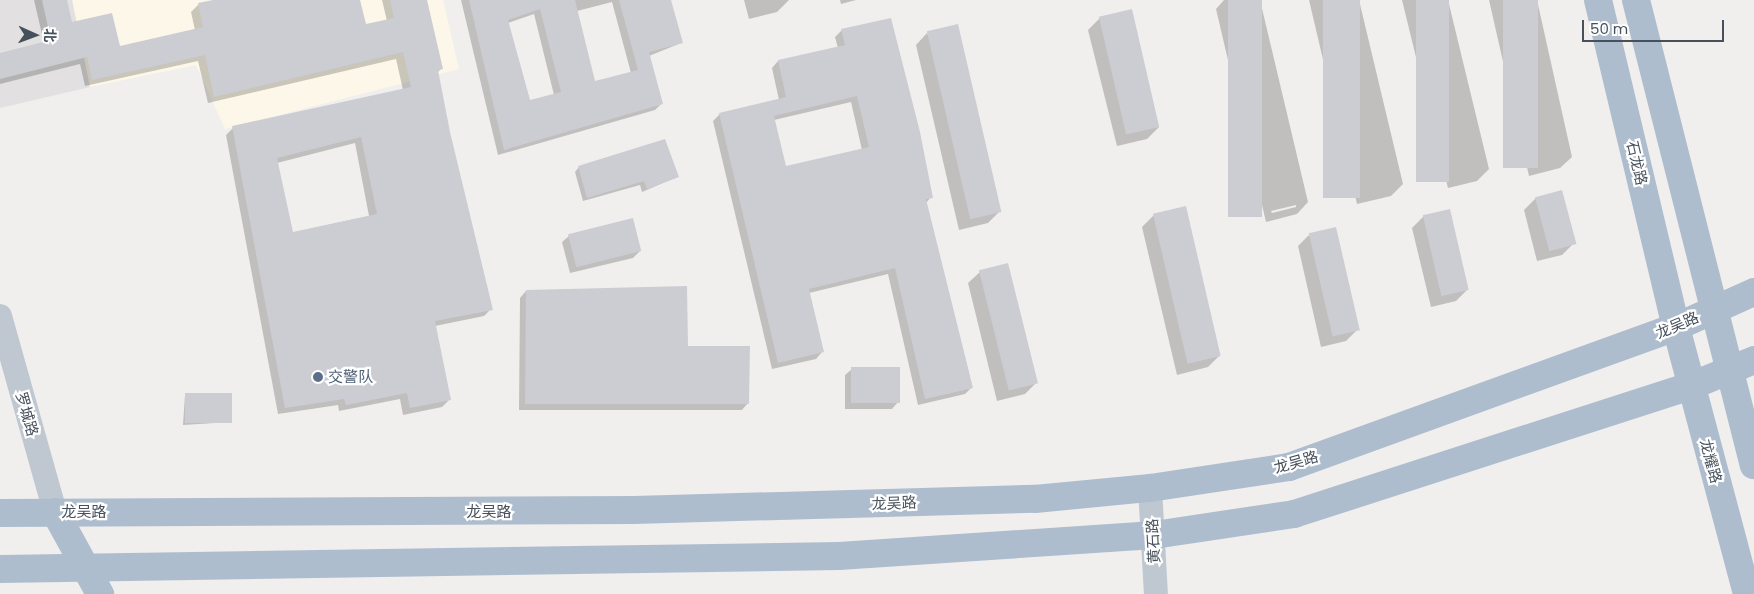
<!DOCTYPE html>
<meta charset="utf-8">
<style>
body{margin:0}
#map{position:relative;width:1754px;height:594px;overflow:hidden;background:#f1efee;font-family:Poppins,"Noto Sans SC",sans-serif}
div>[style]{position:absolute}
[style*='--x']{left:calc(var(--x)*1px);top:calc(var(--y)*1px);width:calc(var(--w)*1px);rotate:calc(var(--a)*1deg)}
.commercial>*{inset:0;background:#fcf7e8}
.education>*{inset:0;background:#e2e0e0}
.shadow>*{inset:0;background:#0003}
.building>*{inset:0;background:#cbcdd3;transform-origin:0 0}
.minor>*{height:24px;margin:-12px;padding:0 12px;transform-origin:12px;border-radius:12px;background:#bfc8d1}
.major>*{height:28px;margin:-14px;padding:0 14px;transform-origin:14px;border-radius:14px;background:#aebdce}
.dots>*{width:14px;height:14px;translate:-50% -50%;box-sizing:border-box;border:2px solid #fff;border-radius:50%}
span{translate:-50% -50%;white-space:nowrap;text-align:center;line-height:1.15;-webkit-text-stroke:4.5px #fff;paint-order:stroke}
.street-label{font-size:15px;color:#47515c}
.service-label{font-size:15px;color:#4e5e75}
.left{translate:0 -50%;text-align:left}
.north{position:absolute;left:10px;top:10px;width:50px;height:50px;-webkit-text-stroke:4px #fff;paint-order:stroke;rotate:92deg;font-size:14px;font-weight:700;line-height:20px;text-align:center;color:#47515c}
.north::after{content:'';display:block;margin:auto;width:18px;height:22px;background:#47515c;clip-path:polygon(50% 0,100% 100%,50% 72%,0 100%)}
.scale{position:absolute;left:1582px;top:20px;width:142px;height:22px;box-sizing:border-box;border:2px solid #47515c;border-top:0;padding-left:6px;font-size:15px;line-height:18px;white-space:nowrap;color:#47515c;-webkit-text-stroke:4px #fff;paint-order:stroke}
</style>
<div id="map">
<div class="commercial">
<i style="clip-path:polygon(72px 0,443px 0,459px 69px,225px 129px,196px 65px,90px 87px)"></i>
</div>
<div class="education">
<i style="clip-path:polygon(0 0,72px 0,90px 87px,0 108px)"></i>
</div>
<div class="shadow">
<i style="clip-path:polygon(evenodd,34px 0,66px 0,71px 23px,119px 47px,195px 30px,191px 12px,198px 5px,219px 0,359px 0,365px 26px,387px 21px,382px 0,426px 0,442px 68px,437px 73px,449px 132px,491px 309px,484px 316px,435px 326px,449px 400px,442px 407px,403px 415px,400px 399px,339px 411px,338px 405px,278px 414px,226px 135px,233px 128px,403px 90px,396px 59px,208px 103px,198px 61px,85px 86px,80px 64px,0 84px,0 54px,44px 43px,34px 0,355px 143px,369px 216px,291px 233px,277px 163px,355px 143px)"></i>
<i style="clip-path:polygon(evenodd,461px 0,670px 0,681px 43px,649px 56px,661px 104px,655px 110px,498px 155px,461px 0,612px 2px,631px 73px,594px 83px,577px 11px,612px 2px,461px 0,534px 14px,554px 95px,530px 101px,508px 23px,534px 14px)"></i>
<i style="clip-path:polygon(744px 0,789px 0,777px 12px,749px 19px)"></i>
<i style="clip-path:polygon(840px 0,856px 0,841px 4px)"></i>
<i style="clip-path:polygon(evenodd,1224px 0,1260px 0,1308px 202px,1297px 214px,1266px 222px,1216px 9px,1224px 0,1296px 205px,1296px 207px,1272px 213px,1271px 211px,1296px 205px)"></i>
<i style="clip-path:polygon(1309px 0,1359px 0,1403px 184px,1391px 196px,1357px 204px)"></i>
<i style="clip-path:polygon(1402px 0,1448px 0,1489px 169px,1477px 181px,1448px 188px)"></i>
<i style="clip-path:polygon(1489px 0,1537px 0,1572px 157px,1560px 168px,1529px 176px)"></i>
<i style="clip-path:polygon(1100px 18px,1159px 127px,1147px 139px,1117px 146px,1088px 30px)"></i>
<i style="clip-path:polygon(evenodd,842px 30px,931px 197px,926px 203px,972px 387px,965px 394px,918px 405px,888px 274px,809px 293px,822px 352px,816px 359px,772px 369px,713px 121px,720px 114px,779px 100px,772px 68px,778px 61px,838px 48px,835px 37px,842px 30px,851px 102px,862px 150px,785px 168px,774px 120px,851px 102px)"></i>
<i style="clip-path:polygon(927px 33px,1000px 211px,988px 223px,959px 230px,916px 45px)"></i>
<i style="clip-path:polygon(579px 167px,677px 177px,642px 192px,640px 185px,583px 201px,575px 172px)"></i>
<i style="clip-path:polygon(1536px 198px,1574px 243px,1562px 255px,1537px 261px,1524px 210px)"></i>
<i style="clip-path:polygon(1154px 215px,1220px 355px,1208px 367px,1177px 375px,1142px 227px)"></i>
<i style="clip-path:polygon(1424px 216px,1468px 289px,1456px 301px,1431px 307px,1412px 228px)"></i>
<i style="clip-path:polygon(1309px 235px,1358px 329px,1346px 341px,1321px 347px,1298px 246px)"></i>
<i style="clip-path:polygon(569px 236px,640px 251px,633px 258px,570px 273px,562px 242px)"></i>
<i style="clip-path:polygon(980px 272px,1037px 382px,1025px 394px,997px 401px,968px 283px)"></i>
<i style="clip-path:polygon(526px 291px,687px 347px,748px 403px,742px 410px,519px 410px,520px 298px)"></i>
<i style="clip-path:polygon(852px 369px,898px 402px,892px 409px,845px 409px,845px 375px)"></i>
<i style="clip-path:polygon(185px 395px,231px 422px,183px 425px)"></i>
</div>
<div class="building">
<i style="clip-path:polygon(evenodd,42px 0,67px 0,72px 22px,112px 13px,120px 46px,203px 27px,198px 3px,213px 0,360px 0,366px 24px,394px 18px,390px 0,427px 0,443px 69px,438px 70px,450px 132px,493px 310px,435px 321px,451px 400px,410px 408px,407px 393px,346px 405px,344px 399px,285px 408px,232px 126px,411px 87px,403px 52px,214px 97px,205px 55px,92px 80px,87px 57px,0 79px,0 53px,51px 40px,42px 0,361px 137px,377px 214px,293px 232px,277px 158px,361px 137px)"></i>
<i style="clip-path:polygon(evenodd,469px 0,575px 0,595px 81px,638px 70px,619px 0,671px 0,683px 43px,649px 52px,663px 104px,504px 150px,469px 0,540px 9px,561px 92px,530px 100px,508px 20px,540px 9px)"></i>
<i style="left:1228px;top:0;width:34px;height:217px"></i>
<i style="left:1323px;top:0;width:37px;height:198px"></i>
<i style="left:1416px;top:0;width:33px;height:182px"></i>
<i style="left:1503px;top:0;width:35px;height:168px"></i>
<i style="left:1132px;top:9px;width:121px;height:34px;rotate:77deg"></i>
<i style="clip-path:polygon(evenodd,891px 18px,920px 132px,933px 198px,926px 199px,973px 388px,925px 399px,895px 268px,809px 289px,824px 352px,778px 363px,719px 113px,786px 97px,778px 60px,845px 45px,841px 29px,891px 18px,857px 96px,869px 147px,786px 166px,774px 116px,857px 96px)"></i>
<i style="left:958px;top:24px;width:193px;height:32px;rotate:77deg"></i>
<i style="clip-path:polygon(665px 139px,679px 177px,647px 189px,644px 181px,587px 198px,578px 166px)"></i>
<i style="left:1562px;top:190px;width:56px;height:28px;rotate:75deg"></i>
<i style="left:1186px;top:206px;width:154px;height:34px;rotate:77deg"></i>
<i style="left:1450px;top:209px;width:83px;height:28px;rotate:77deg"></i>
<i style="left:633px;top:218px;width:34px;height:67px;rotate:76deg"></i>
<i style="left:1336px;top:227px;width:106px;height:28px;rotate:77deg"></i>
<i style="left:1008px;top:263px;width:124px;height:30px;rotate:76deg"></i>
<i style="clip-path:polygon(687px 286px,688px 346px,750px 346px,749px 404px,525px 404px,526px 290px)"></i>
<i style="left:851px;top:367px;width:49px;height:36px"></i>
<i style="left:232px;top:393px;width:30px;height:47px;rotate:90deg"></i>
</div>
<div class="minor">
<i style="--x:0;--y:316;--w:204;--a:74.3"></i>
<i style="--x:1150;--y:488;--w:106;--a:86.8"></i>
</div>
<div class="major">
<i style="--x:1598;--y:0;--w:336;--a:76.6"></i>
<i style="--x:1676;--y:327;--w:276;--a:75.1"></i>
<i style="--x:1636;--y:0;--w:480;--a:75.8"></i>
<i style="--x:55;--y:512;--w:94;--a:61.2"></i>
<i style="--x:0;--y:513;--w:634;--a:-0.27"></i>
<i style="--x:634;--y:510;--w:401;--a:-1.6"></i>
<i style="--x:1035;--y:499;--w:116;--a:-5.5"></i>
<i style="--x:1150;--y:488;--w:141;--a:-8.6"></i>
<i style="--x:1289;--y:467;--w:412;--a:-19.9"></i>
<i style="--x:1676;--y:327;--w:85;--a:-24.2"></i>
<i style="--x:0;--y:569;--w:839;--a:-0.89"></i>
<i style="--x:839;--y:556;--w:316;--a:-3.8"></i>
<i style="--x:1154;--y:535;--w:142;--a:-8.5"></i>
<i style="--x:1294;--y:514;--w:417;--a:-17.9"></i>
<i style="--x:1691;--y:386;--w:68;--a:-22.4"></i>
</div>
<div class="dots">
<i style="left:318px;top:377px;background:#5c6f8a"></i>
</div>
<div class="street-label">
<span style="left:1637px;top:163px;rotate:77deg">石龙路</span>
<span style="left:1677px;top:325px;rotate:-23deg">龙吴路</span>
<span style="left:27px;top:414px;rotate:74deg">罗城路</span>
<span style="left:1711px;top:461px;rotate:75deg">龙耀路</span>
<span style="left:1296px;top:462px;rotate:-16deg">龙吴路</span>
<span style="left:894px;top:503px;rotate:-2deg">龙吴路</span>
<span style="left:84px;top:512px">龙吴路</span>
<span style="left:489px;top:512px">龙吴路</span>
<span style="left:1153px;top:541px;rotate:-93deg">黄石路</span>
</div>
<div class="service-label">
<span class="left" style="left:328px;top:377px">交警队</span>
</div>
<div class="north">北</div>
<div class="scale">50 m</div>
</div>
